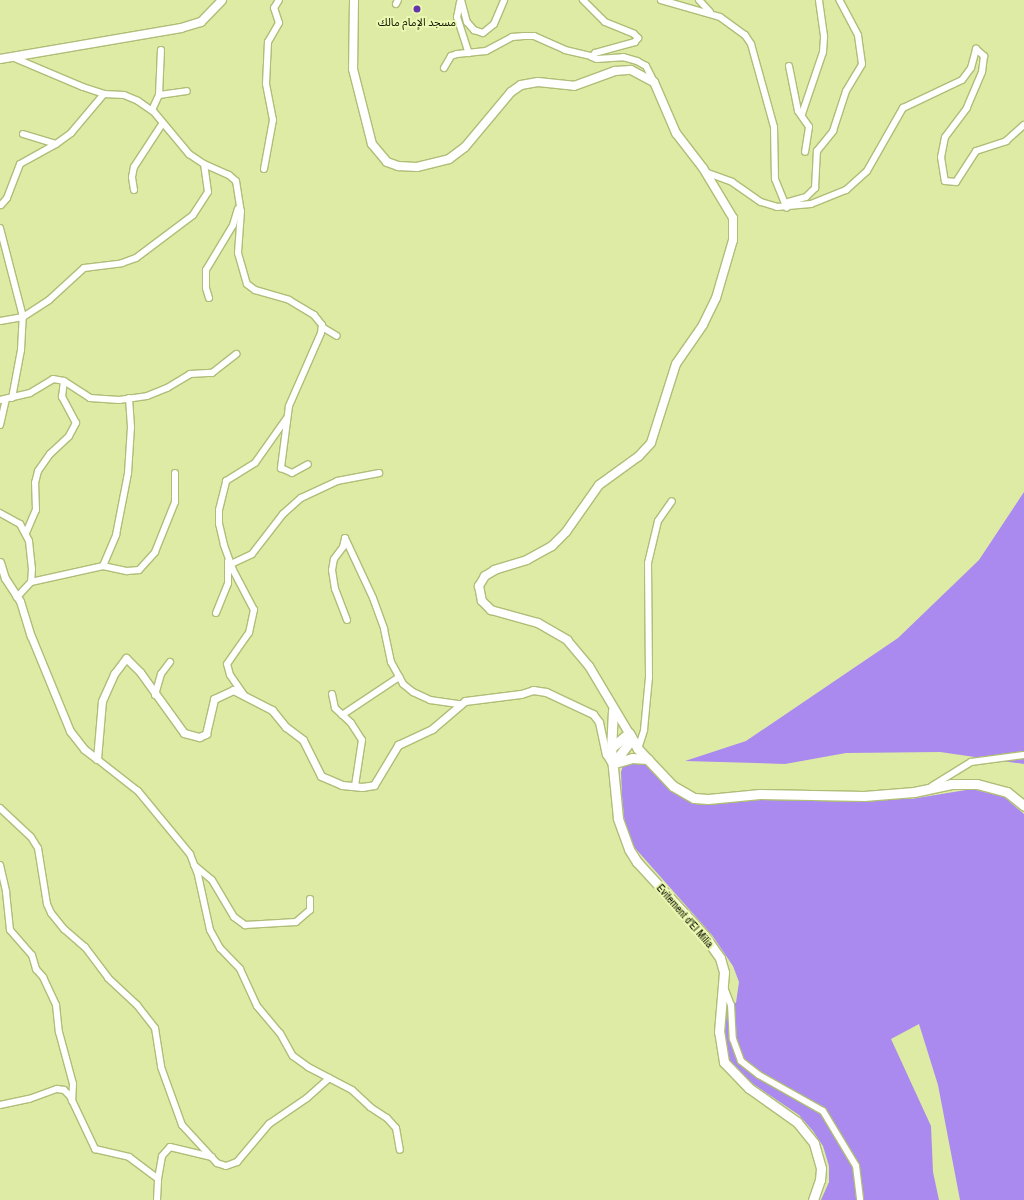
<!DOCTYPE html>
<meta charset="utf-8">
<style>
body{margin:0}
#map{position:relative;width:1024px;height:1200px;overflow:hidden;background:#ddeba4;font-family:"Archivo Narrow","Noto Sans Arabic",sans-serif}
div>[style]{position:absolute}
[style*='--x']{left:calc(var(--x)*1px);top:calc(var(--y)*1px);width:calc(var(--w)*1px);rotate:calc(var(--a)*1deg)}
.forest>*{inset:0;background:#ab8af0}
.roads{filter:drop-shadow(1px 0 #afbd77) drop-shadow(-1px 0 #afbd77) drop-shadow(0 1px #afbd77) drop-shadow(0 -1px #afbd77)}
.minor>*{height:6px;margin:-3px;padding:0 3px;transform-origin:3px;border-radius:3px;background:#fff}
.tertiary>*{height:7px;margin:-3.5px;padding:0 3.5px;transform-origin:3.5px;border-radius:3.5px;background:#fff}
.secondary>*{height:8px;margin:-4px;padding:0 4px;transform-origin:4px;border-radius:4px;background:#fff}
.primary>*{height:9px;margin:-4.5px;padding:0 4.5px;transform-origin:4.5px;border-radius:4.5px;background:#fff}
.dots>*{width:11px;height:11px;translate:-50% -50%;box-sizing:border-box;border:2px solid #eaf8b1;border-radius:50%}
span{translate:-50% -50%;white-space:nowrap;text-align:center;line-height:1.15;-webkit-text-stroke:4px #eaf8b1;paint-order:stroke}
.poi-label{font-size:11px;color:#121500}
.street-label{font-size:11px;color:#121500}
</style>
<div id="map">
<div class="forest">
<div style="clip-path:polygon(1024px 492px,1024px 764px,940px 752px,846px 753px,785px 764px,685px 761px,746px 741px,898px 638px,979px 560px)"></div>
<div style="clip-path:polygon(628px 761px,643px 763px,650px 766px,679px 796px,710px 803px,787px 798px,911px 799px,972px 789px,1004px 797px,1024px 814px,1024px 1200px,960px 1200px,938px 1085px,919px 1024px,891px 1039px,931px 1126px,933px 1172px,939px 1200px,821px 1200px,829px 1182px,829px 1166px,823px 1146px,813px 1131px,799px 1115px,743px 1077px,731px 1063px,726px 1047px,725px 1031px,728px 1001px,736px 1003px,739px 982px,733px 966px,712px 935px,635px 848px,625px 826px,622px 796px,621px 772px,624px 763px)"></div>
</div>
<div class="roads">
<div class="minor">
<div style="--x:461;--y:0;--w:23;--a:75"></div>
<div style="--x:467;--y:22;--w:11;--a:49"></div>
<div style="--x:474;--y:30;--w:9;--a:18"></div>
<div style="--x:483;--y:33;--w:14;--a:-39"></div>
<div style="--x:494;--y:24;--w:26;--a:-67"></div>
<div style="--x:583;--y:0;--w:31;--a:45"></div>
<div style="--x:605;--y:22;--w:31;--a:22"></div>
<div style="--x:634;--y:34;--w:6;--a:45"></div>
<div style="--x:638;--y:38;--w:5;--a:127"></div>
<div style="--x:635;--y:42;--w:41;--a:164.6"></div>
<div style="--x:595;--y:53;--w:5;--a:127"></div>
<div style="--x:592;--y:57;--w:5;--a:22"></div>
<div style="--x:597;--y:59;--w:26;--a:-4"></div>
<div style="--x:623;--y:57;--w:15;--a:16"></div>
<div style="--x:637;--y:61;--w:10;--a:29"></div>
<div style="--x:646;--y:66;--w:18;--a:63"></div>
<div style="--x:661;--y:0;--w:61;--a:16.1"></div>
<div style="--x:720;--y:17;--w:31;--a:36"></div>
<div style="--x:745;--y:35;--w:11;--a:56"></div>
<div style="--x:751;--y:44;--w:86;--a:74.5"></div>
<div style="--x:774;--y:127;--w:52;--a:88.9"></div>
<div style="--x:775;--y:179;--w:31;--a:68"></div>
<div style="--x:699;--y:0;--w:16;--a:47"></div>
<div style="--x:460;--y:2;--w:15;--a:101"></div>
<div style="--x:457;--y:17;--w:38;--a:72"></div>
<div style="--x:396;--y:4;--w:4;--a:-63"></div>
<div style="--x:12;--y:57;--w:77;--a:22.9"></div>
<div style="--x:83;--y:87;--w:22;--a:18"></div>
<div style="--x:104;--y:94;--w:20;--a:3"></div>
<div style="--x:124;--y:95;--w:15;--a:23"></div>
<div style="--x:138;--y:101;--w:19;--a:35"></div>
<div style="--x:154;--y:112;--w:55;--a:50.2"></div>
<div style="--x:189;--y:154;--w:18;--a:34"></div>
<div style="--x:204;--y:164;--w:27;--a:24"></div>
<div style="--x:229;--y:175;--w:9;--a:41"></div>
<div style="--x:236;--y:181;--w:30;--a:81"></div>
<div style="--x:241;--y:211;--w:42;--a:94.1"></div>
<div style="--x:238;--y:253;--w:32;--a:74"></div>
<div style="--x:247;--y:284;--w:10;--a:37"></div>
<div style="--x:255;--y:290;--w:35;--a:16"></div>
<div style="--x:289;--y:300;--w:29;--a:31"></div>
<div style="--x:314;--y:315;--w:13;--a:51"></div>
<div style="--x:322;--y:325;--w:8;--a:97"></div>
<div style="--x:321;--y:333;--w:80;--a:113.7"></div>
<div style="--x:289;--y:406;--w:63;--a:97.4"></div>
<div style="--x:281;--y:468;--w:12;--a:24"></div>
<div style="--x:292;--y:473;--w:18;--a:-29"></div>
<div style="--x:789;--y:66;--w:46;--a:78.7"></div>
<div style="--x:798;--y:111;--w:19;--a:55"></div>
<div style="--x:809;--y:127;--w:25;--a:99"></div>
<div style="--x:444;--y:68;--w:14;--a:-60"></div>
<div style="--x:451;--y:56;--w:6;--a:-18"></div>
<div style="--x:457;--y:54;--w:29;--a:-6"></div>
<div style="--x:486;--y:51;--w:30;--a:-28"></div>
<div style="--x:512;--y:37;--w:12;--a:-5"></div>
<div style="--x:524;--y:36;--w:10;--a:0"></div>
<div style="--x:534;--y:36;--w:34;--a:24"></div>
<div style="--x:565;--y:50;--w:27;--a:13"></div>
<div style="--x:159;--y:95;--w:28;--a:-8"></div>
<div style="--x:152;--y:110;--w:17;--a:-65"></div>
<div style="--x:159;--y:95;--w:45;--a:-87.5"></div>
<div style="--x:802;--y:114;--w:65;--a:-71.3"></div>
<div style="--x:823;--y:52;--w:16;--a:-86"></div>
<div style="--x:824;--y:36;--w:36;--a:-98"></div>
<div style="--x:23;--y:134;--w:34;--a:17"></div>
<div style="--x:56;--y:144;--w:19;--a:-36"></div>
<div style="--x:71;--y:133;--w:51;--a:-49.8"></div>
<div style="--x:264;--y:169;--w:50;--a:-79.6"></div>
<div style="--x:273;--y:120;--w:37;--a:-101"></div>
<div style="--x:266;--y:84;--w:42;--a:-87.3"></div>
<div style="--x:268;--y:42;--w:22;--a:-60"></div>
<div style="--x:279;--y:23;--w:16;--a:-108"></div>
<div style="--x:274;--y:8;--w:9;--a:-58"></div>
<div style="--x:705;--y:172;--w:29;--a:20"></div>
<div style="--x:732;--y:182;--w:35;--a:35"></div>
<div style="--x:761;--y:202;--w:17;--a:17"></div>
<div style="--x:777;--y:207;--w:34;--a:-5"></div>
<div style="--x:811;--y:204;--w:38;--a:-22"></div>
<div style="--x:846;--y:190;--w:28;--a:-42"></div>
<div style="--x:867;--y:171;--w:73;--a:-60.3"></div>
<div style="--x:903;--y:108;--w:65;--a:-25.4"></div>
<div style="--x:962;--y:80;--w:15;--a:-53"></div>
<div style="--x:971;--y:68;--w:20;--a:-75"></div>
<div style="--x:976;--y:49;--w:11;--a:41"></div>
<div style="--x:984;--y:56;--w:16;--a:97"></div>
<div style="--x:982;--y:72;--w:39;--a:113"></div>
<div style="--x:967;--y:108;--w:36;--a:127"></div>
<div style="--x:945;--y:137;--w:20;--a:101"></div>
<div style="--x:941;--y:157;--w:24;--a:81"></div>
<div style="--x:945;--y:181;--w:11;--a:5"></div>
<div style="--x:956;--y:182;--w:37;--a:-57"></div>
<div style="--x:976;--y:151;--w:32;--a:-18"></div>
<div style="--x:1006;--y:141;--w:24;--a:-42"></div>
<div style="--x:134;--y:190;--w:13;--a:-99"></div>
<div style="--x:132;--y:177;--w:10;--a:-79"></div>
<div style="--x:134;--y:167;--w:51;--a:-56.9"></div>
<div style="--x:785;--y:203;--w:22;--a:-16"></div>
<div style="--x:806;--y:197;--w:13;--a:-45"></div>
<div style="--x:815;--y:188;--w:37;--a:-87"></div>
<div style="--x:817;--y:151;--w:26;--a:-51"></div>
<div style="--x:833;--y:131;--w:42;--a:-72"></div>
<div style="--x:846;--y:91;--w:31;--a:-59"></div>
<div style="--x:862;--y:64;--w:29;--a:-98"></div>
<div style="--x:858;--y:35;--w:40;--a:-118"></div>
<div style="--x:1;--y:205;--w:9;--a:-49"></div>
<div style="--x:7;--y:198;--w:36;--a:-69"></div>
<div style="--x:20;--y:164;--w:41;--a:-29.1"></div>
<div style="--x:0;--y:228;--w:92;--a:75.5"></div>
<div style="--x:23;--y:317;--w:23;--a:170"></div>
<div style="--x:209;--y:298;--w:10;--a:-107"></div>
<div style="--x:206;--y:288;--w:18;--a:-90"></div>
<div style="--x:206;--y:270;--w:52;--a:-59"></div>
<div style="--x:233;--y:225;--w:17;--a:-73"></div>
<div style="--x:322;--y:327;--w:17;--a:31"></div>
<div style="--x:12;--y:398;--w:49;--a:-79.4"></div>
<div style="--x:21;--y:350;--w:33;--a:-87"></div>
<div style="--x:23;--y:317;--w:31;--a:-33"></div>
<div style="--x:49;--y:300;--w:47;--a:-42.4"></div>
<div style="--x:84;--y:268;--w:38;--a:-7"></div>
<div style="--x:122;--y:263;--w:15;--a:-20"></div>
<div style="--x:136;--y:258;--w:71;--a:-37"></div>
<div style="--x:193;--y:215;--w:27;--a:-57"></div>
<div style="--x:208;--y:192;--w:28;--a:-98"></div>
<div style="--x:0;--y:400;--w:31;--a:-13"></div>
<div style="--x:30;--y:393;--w:27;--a:-31"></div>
<div style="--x:53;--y:379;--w:11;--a:10"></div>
<div style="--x:64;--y:381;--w:31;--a:33"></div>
<div style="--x:90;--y:398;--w:29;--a:4"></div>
<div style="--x:119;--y:400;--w:28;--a:-8"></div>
<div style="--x:147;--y:396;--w:22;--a:-22"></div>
<div style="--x:167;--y:388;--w:27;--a:-31"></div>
<div style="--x:190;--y:374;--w:22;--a:-3"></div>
<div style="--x:212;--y:373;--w:31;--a:-38"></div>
<div style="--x:0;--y:425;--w:27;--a:-77"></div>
<div style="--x:0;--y:513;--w:23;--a:29"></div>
<div style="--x:20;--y:524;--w:19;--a:62"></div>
<div style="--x:29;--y:541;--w:28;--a:84"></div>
<div style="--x:32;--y:569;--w:13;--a:94"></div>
<div style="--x:31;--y:582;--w:21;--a:133"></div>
<div style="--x:26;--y:533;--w:25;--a:-67"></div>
<div style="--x:36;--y:510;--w:27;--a:-92"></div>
<div style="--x:35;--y:483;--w:12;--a:-76"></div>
<div style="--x:38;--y:471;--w:21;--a:-55"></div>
<div style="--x:50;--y:454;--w:26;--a:-43"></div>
<div style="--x:69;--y:436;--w:15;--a:-62"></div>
<div style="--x:76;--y:423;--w:30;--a:-118"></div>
<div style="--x:62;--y:397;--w:16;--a:-83"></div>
<div style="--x:231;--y:564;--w:23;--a:-25"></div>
<div style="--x:252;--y:554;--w:51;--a:-52.2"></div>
<div style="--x:283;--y:514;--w:24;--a:-42"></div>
<div style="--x:301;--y:498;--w:40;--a:-25"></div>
<div style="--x:337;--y:481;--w:43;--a:-10.8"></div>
<div style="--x:103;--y:566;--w:34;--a:-67"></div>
<div style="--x:116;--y:535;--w:63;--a:-79"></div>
<div style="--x:128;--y:473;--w:46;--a:-86.3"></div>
<div style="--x:131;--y:427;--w:29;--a:-94"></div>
<div style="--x:31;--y:582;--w:74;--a:-12.5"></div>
<div style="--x:103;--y:566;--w:25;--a:12"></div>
<div style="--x:127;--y:571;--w:12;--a:-5"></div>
<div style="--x:139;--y:570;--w:24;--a:-48"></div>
<div style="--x:155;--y:552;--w:54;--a:-68.2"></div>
<div style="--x:175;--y:502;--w:29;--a:-90"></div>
<div style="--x:216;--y:613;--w:32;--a:-68"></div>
<div style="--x:228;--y:583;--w:22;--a:-90"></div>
<div style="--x:347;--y:620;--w:33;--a:-111"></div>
<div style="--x:335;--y:589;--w:19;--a:-99"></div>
<div style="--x:332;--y:570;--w:11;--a:-80"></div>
<div style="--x:334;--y:559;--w:15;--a:-53"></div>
<div style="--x:343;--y:547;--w:9;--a:-77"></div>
<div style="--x:345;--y:538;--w:66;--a:65"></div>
<div style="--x:373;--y:598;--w:33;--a:70"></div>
<div style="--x:384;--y:629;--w:34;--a:78"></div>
<div style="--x:391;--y:662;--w:25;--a:61"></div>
<div style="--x:403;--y:684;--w:13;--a:39"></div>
<div style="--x:413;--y:692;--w:19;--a:25"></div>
<div style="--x:430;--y:700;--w:30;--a:8"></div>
<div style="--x:332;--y:694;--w:14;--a:78"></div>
<div style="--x:335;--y:708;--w:22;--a:43"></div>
<div style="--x:351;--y:723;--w:20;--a:57"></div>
<div style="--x:362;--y:740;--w:47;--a:98.7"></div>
<div style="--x:155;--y:695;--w:22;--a:-74"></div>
<div style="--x:161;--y:674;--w:15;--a:-53"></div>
<div style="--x:244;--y:695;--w:24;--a:-125"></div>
<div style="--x:230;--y:675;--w:11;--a:-105"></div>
<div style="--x:227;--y:664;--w:38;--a:-55"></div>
<div style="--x:249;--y:633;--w:24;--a:-78"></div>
<div style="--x:254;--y:610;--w:45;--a:-117.7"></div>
<div style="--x:233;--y:570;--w:27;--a:-110"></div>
<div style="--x:224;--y:545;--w:22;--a:-103"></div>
<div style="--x:219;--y:524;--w:14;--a:-90"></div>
<div style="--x:219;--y:510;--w:30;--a:-76"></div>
<div style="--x:226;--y:481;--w:34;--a:-32"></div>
<div style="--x:255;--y:463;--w:54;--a:-54.8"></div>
<div style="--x:342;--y:715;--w:69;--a:-33.7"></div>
<div style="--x:638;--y:749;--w:20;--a:-72"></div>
<div style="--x:644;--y:730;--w:53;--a:-84.6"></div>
<div style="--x:649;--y:677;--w:114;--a:-90.5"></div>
<div style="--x:648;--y:563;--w:43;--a:-76.6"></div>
<div style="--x:658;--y:521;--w:24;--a:-55"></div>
<div style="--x:97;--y:759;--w:52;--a:38"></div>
<div style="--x:138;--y:791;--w:82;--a:50.5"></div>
<div style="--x:190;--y:854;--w:22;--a:69"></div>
<div style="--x:198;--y:875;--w:56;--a:77.7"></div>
<div style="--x:210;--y:930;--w:21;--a:61"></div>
<div style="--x:220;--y:948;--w:29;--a:46"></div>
<div style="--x:240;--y:969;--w:41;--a:65.3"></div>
<div style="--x:257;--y:1006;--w:35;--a:50"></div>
<div style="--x:280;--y:1033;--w:26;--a:61"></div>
<div style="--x:293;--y:1056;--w:19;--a:36"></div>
<div style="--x:308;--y:1067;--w:50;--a:27.6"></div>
<div style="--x:352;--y:1090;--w:25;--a:43"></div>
<div style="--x:370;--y:1107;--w:20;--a:33"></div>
<div style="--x:387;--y:1118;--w:13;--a:48"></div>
<div style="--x:396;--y:1128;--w:22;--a:80"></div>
<div style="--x:932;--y:786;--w:46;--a:-31.6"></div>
<div style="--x:971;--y:762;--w:53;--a:-7.5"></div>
<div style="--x:0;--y:808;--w:42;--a:43.1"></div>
<div style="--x:31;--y:837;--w:13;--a:58"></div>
<div style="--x:38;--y:848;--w:57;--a:80.9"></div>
<div style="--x:47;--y:904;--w:10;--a:66"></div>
<div style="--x:51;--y:913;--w:21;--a:51"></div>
<div style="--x:64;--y:929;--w:28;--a:41"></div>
<div style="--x:85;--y:947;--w:39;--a:53"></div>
<div style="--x:108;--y:978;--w:40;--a:43"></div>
<div style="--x:137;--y:1005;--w:29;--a:52"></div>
<div style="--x:155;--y:1028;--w:39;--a:81"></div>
<div style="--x:161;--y:1067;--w:62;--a:70.1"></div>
<div style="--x:182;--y:1125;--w:52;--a:47.4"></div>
<div style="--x:217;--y:1163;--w:9;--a:18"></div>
<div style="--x:226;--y:1166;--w:12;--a:-20"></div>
<div style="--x:237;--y:1162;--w:50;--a:-49.9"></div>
<div style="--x:269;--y:1124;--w:46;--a:-34.4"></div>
<div style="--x:307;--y:1098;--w:30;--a:-42"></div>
<div style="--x:0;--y:865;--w:28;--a:77"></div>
<div style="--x:6;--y:892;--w:38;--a:84"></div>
<div style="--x:10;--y:930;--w:33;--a:49"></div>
<div style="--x:32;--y:955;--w:15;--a:74"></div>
<div style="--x:36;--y:969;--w:11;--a:49"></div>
<div style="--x:43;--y:977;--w:31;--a:65"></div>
<div style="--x:56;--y:1005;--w:27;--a:84"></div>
<div style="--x:59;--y:1032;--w:54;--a:74.9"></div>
<div style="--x:73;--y:1084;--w:17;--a:93"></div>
<div style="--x:194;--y:865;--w:23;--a:40"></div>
<div style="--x:212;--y:880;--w:43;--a:59.3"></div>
<div style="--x:234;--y:917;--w:14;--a:36"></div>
<div style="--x:245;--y:925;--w:51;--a:-3.4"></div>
<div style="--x:296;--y:922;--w:18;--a:-41"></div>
<div style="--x:310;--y:910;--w:11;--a:-90"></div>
<div style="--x:724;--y:987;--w:19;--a:69"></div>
<div style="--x:731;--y:1005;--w:34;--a:87"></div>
<div style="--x:733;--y:1039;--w:23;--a:70"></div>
<div style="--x:741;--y:1061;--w:23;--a:38"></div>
<div style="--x:759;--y:1075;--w:73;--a:29.4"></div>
<div style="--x:823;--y:1111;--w:64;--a:59"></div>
<div style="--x:856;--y:1166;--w:34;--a:83"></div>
<div style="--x:0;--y:1105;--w:30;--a:-12"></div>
<div style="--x:29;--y:1099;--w:30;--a:-20"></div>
<div style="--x:57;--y:1089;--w:7;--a:8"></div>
<div style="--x:64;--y:1090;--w:8;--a:45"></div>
<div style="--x:70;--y:1096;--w:59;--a:64.7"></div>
<div style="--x:95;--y:1149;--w:35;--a:13"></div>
<div style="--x:129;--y:1157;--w:36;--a:37"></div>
<div style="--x:158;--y:1179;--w:23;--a:-80"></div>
<div style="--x:162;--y:1156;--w:12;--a:-48"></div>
<div style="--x:170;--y:1147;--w:43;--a:13.4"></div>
<div style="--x:157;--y:1200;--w:21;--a:-87"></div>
</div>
<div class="tertiary">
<div style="--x:0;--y:562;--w:17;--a:73"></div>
<div style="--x:5;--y:578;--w:27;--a:57"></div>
<div style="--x:20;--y:601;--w:37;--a:73"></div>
<div style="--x:31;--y:636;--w:103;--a:67.7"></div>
<div style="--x:70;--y:731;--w:23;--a:52"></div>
<div style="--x:84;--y:749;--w:16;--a:38"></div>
<div style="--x:97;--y:759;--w:58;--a:-85.1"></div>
<div style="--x:102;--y:701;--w:30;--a:-66"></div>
<div style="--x:114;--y:674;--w:20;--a:-53"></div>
<div style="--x:126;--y:658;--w:20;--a:45"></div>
<div style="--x:140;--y:672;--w:75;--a:54.2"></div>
<div style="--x:184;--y:733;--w:16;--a:15"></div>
<div style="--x:199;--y:737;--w:8;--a:-23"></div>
<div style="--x:206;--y:734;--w:36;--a:-77"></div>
<div style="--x:214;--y:699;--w:21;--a:-25"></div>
<div style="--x:233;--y:690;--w:44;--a:27.1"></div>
<div style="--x:272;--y:710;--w:22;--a:51"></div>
<div style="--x:286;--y:727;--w:21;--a:37"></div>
<div style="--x:303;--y:740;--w:40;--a:63.4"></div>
<div style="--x:321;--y:776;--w:23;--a:23"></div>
<div style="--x:342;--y:785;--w:20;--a:6"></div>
<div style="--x:362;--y:787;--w:12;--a:-9"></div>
<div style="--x:374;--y:785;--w:47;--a:-59"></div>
<div style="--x:398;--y:745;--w:38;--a:-25"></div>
<div style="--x:432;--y:729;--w:43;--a:-40.3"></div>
<div style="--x:465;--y:701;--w:56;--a:-7.1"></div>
<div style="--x:521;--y:694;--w:13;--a:-18"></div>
<div style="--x:533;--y:690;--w:13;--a:9"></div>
<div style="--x:546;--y:692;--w:52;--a:25.1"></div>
<div style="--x:593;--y:714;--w:10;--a:53"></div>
<div style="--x:599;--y:722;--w:33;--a:78"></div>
<div style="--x:606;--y:754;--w:12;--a:59"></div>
</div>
<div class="secondary">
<div style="--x:354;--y:0;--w:69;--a:90.8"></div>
<div style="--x:353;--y:69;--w:77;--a:75.8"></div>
<div style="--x:372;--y:144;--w:23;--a:50"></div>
<div style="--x:387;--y:162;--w:12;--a:20"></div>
<div style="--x:398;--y:166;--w:19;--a:3"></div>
<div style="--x:417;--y:167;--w:33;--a:-14"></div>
<div style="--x:449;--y:159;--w:20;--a:-37"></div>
<div style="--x:465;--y:147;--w:72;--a:-50.1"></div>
<div style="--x:511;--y:92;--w:12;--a:-35"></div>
<div style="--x:521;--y:85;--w:17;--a:-10"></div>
<div style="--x:538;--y:82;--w:36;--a:6"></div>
<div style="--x:574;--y:86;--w:44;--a:-20.1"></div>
<div style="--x:615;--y:71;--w:16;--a:-4"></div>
<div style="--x:631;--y:70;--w:26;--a:28"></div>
<div style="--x:654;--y:82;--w:56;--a:66.7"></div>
<div style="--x:676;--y:133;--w:44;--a:52.4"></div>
<div style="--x:703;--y:168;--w:58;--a:59"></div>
<div style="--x:733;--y:218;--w:22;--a:90"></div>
<div style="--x:733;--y:240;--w:60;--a:106.3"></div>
<div style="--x:716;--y:298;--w:30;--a:116"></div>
<div style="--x:703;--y:325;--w:47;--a:124.7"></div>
<div style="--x:676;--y:364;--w:83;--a:107.6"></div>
<div style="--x:651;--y:443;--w:18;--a:133"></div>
<div style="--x:639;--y:456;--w:49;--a:144.1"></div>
<div style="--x:599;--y:485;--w:57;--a:125.1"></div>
<div style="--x:566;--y:532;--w:20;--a:135"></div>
<div style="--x:552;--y:546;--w:29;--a:151"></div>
<div style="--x:527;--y:560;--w:34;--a:163"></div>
<div style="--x:495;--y:570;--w:12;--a:149"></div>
<div style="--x:485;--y:576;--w:12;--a:121"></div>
<div style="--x:479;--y:586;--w:15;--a:79"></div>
<div style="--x:482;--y:601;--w:13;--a:45"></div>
<div style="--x:491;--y:610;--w:49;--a:15.5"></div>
<div style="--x:538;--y:623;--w:34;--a:30"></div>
<div style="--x:567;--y:640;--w:34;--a:50"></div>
<div style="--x:589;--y:666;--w:78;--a:59.2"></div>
<div style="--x:0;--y:59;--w:184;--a:-9.7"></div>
<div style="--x:181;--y:28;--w:21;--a:-17"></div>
<div style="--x:201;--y:22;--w:30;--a:-46"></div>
</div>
<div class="primary">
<div style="--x:611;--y:750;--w:40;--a:-87.1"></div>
<div style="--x:615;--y:763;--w:18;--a:-16"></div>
<div style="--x:632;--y:758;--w:16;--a:4"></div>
<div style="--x:613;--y:764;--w:31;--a:-53"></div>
<div style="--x:813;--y:1200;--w:21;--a:-71"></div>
<div style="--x:820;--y:1180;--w:12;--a:-85"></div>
<div style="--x:821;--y:1168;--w:26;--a:-106"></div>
<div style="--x:814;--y:1143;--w:27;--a:-129"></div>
<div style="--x:797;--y:1122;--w:59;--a:-144.7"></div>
<div style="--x:749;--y:1088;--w:36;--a:-134"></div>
<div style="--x:724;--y:1062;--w:30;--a:-99"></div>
<div style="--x:719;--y:1032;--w:60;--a:-85.2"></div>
<div style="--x:724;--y:972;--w:15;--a:-106"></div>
<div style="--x:720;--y:958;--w:28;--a:-125"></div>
<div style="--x:704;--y:935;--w:99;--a:-132.5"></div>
<div style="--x:637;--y:862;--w:15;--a:-122"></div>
<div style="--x:629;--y:849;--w:33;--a:-110"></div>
<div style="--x:618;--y:818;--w:70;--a:-95.7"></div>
<div style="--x:611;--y:748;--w:23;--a:-40"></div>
<div style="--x:629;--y:733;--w:18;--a:61"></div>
<div style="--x:638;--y:749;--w:51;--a:46.6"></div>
<div style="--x:673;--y:786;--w:24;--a:30"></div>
<div style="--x:694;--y:798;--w:14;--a:4"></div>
<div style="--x:708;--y:799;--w:52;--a:-5.5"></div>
<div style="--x:760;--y:794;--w:104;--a:1.1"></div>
<div style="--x:864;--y:796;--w:50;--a:-4.6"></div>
<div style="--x:914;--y:792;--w:38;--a:-12"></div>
<div style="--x:951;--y:784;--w:26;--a:0"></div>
<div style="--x:977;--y:784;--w:31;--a:15"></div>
<div style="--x:1007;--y:792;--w:22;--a:39"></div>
</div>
</div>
<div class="dots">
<div style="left:417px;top:9px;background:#6534ac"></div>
</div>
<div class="poi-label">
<span style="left:417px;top:22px">مسجد الإمام مالك</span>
</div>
<div class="street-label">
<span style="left:685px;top:916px;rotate:49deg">Evitement d'El Milia</span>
</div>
</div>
